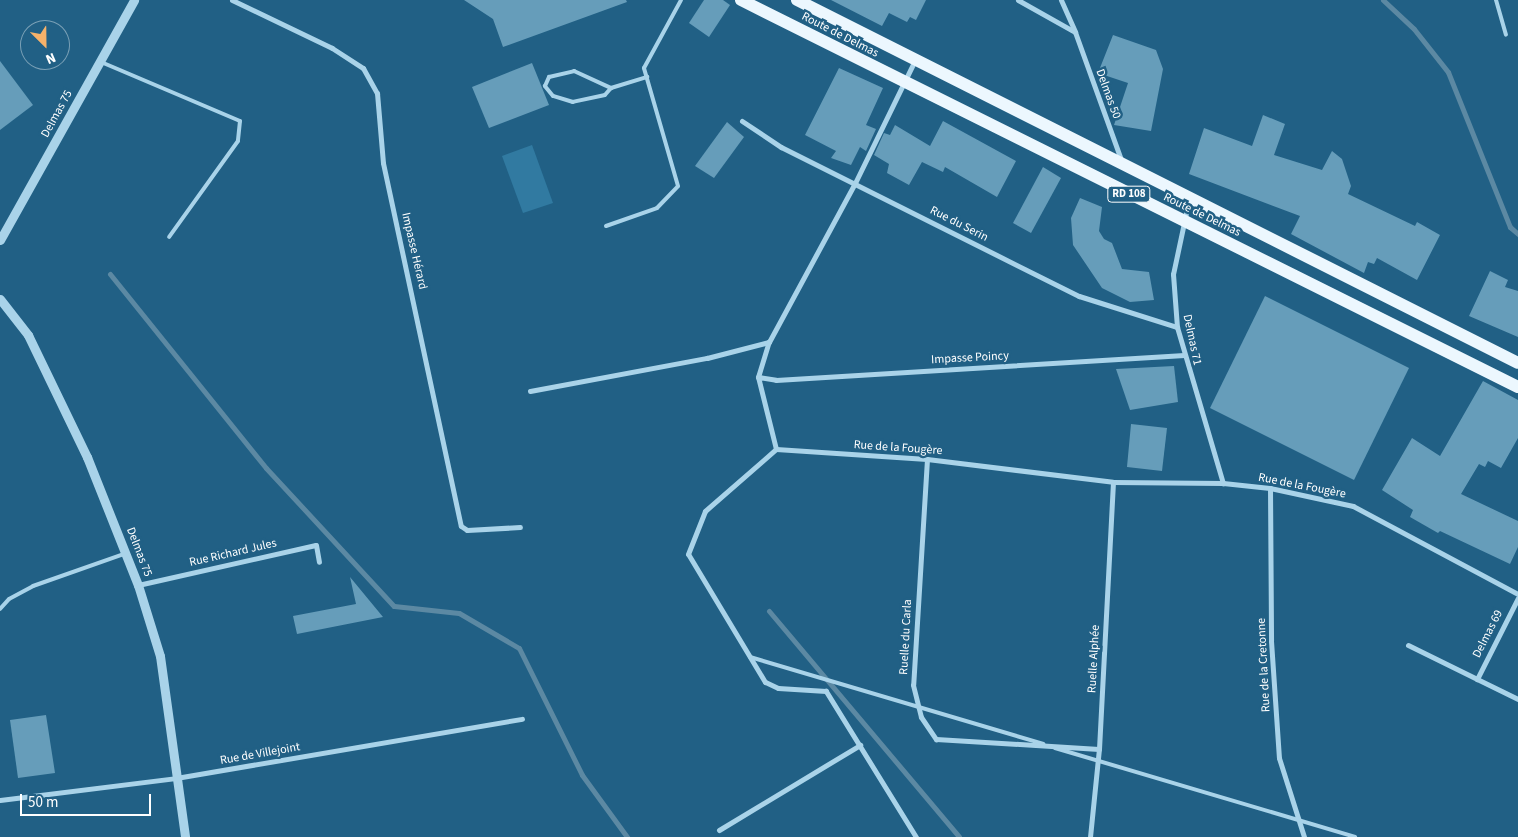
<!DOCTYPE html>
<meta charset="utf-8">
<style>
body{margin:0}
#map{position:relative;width:1518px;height:837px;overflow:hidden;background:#216085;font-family:"Source Sans 3",sans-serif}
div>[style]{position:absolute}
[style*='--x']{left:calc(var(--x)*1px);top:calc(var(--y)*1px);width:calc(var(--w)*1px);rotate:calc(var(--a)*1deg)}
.green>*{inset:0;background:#317aa1}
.stream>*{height:5px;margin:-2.5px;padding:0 2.5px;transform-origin:2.5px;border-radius:2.5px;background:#5c89a3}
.building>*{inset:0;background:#669dba}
.service>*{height:4px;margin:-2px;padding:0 2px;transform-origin:2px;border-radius:2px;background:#a9d3e9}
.minor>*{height:5px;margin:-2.5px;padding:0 2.5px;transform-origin:2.5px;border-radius:2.5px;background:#a9d3e9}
.tertiary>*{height:9px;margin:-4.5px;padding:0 4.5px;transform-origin:4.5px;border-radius:4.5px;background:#a9d3e9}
.primary>*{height:12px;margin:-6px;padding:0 6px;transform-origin:6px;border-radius:6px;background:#ecf7fe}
span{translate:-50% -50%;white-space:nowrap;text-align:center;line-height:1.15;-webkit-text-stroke:5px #216085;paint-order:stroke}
.shield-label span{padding:1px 4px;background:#216085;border:1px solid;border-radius:4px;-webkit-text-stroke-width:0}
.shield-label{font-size:11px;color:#fff;font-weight:700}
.street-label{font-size:12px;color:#fff}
.north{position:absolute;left:20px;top:20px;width:50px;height:50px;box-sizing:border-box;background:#216085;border:1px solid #7aa0b6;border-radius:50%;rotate:157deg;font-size:14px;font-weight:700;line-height:20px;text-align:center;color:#fff}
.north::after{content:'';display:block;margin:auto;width:18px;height:22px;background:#f6b26a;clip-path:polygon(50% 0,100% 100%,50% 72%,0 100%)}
.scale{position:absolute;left:20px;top:794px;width:131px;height:22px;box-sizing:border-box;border:2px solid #fff;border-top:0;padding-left:6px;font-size:15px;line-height:18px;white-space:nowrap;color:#fff;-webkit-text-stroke:4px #216085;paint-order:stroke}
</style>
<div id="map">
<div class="green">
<div style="clip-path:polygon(532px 145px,553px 203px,523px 213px,502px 156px)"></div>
</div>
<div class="stream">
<div style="--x:1383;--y:0;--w:42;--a:43.1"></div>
<div style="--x:1414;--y:29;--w:55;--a:51.7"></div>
<div style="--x:1448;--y:72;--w:167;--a:68.2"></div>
<div style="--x:1510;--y:227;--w:11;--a:41"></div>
<div style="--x:110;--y:274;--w:249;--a:51.2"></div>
<div style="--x:266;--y:468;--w:188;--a:47.2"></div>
<div style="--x:394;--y:606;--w:65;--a:6.1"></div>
<div style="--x:459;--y:613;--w:69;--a:30.3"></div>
<div style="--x:519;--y:648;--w:142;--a:63.6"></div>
<div style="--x:582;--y:775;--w:77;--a:54"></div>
<div style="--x:769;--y:611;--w:295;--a:49.9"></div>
</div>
<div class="building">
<div style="clip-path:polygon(464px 0,626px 0,627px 2px,503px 47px,493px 19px)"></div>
<div style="clip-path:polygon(704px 0,723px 0,730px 5px,709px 37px,689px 23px)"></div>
<div style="clip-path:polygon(831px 0,926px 0,916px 20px,910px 17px,907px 22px,889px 13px,882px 26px)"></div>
<div style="clip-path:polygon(1113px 35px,1156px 50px,1163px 69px,1151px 131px,1114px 125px,1128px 83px,1098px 73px)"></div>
<div style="clip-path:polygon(0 61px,33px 105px,0 130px)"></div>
<div style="clip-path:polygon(532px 63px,549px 105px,489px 128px,472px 87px)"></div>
<div style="clip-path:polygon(839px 68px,883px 88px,866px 125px,876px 129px,866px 151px,860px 147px,851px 165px,831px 158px,836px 151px,805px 135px)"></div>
<div style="clip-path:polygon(1263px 115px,1285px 124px,1274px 155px,1322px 170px,1332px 151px,1342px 159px,1351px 186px,1348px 194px,1415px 226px,1417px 222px,1440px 235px,1417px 280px,1377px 258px,1374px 264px,1368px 262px,1364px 273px,1291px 234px,1300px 216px,1189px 174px,1204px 128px,1252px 146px)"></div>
<div style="clip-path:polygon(943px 121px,1016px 161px,997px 197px,945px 167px,943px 172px,922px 162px,909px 185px,887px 173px,889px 164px,874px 155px,884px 133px,890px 135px,895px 125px,930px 146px)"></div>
<div style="clip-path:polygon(727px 122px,744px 137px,714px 178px,695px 166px)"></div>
<div style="clip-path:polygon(1043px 167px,1061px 178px,1031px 233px,1013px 223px)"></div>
<div style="clip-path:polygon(1080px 198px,1102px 207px,1099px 231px,1104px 239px,1112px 243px,1122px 269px,1149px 272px,1154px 300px,1130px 302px,1102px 288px,1073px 245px,1071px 218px)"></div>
<div style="clip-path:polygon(1490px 271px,1508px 280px,1505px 287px,1518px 291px,1518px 337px,1469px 316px)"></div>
<div style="clip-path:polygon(1265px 296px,1409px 368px,1354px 480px,1210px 408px)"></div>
<div style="clip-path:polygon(1174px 366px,1178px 402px,1130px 410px,1116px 369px)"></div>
<div style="clip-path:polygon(1483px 381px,1518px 400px,1518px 438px,1501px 468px,1488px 461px,1485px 467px,1479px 464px,1461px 494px,1518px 521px,1518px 547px,1510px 564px,1440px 531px,1438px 533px,1410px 517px,1413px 510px,1382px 490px,1412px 438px,1440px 456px)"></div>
<div style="clip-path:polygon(1131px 424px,1167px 428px,1162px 471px,1127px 467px)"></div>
<div style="clip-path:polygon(350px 577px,383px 617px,297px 634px,293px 616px,356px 604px)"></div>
<div style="clip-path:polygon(46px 715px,55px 773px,18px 778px,10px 720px)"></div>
</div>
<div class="service">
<div style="--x:1496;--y:0;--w:36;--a:74"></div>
<div style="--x:101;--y:62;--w:151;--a:23"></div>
<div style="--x:240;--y:121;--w:20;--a:96"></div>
<div style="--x:238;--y:141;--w:118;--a:125.7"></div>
<div style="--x:611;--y:88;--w:9;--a:131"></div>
<div style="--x:605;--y:95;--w:33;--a:168"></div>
<div style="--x:573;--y:102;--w:21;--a:-163"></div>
<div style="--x:553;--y:96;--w:13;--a:-129"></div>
<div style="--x:545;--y:86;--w:10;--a:-66"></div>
<div style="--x:549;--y:77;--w:26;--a:-13"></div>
<div style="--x:574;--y:71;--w:41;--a:24.7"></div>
<div style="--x:611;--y:88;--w:38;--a:-17"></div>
<div style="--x:606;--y:226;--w:54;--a:-19.4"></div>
<div style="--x:657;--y:208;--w:30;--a:-46"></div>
<div style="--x:678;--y:186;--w:123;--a:-106.1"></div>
<div style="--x:644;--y:68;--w:77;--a:-61.4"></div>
<div style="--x:0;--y:609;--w:13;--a:-48"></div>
<div style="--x:9;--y:599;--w:27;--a:-28"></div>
<div style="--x:33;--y:586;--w:96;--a:-19.4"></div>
<div style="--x:750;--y:657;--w:306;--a:16.5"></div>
<div style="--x:1055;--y:748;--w:313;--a:16.5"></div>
</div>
<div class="minor">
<div style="--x:232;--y:0;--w:111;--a:25.6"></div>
<div style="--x:332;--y:48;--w:37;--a:33"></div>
<div style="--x:363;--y:68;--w:29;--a:61"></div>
<div style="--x:377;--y:93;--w:70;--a:85.1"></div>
<div style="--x:383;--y:163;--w:371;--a:77.9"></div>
<div style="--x:461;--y:526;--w:7;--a:34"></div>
<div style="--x:467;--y:530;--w:53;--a:-3.2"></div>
<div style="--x:1018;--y:0;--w:65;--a:29.3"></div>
<div style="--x:1075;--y:32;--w:136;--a:70.2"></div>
<div style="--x:1061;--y:0;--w:35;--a:66"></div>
<div style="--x:742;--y:121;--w:47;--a:33.7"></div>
<div style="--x:781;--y:147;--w:333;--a:26.6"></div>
<div style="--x:1079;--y:296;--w:103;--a:17.6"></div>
<div style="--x:1189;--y:199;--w:77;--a:102"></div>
<div style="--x:1173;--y:274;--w:53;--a:85.7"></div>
<div style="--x:1177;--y:327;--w:163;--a:73.6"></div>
<div style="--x:758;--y:377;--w:18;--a:9"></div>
<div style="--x:776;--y:380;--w:409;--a:-3.5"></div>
<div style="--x:530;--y:391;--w:180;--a:-10.6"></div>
<div style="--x:707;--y:358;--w:64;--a:-14.5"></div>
<div style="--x:776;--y:449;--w:74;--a:-104"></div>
<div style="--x:758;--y:377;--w:37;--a:-73"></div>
<div style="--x:769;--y:342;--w:181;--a:-61.6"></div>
<div style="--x:855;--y:183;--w:137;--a:-64"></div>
<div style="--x:927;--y:459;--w:226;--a:93.5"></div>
<div style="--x:913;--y:685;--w:33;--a:76"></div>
<div style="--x:921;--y:717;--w:27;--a:56"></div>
<div style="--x:936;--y:739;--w:163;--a:3.5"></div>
<div style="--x:1270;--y:488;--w:153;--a:89.6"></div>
<div style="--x:1271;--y:641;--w:117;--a:86.1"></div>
<div style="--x:1279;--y:758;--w:83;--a:72.4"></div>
<div style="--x:138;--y:585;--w:182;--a:-12.7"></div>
<div style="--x:316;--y:545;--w:17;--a:80"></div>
<div style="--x:1518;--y:598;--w:91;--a:116.8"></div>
<div style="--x:1477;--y:679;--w:46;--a:26"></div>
<div style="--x:1408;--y:645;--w:77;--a:26.2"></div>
<div style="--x:0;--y:800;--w:177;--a:-7.1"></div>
<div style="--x:176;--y:778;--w:351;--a:-9.7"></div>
<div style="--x:719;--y:830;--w:165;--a:-31.1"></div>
<div style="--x:916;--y:837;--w:172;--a:-121.7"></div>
<div style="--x:826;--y:691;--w:48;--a:-176.4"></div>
<div style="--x:778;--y:688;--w:14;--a:-155"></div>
<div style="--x:765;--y:682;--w:149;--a:-121"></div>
<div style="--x:688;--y:554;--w:46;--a:-68.4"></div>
<div style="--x:705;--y:511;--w:94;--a:-41.1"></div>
<div style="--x:776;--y:449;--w:151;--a:3.8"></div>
<div style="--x:927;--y:459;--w:187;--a:7"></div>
<div style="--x:1113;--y:482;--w:110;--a:0.5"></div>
<div style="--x:1223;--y:483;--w:47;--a:6.1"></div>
<div style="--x:1270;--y:488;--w:85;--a:12.2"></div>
<div style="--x:1353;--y:506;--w:187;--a:28.1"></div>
<div style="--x:1090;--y:837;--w:88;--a:-84.2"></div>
<div style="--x:1099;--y:749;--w:267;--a:-87"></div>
</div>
<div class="tertiary">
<div style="--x:0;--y:240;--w:275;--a:-60.8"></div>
<div style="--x:0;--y:299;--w:46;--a:52.1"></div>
<div style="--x:28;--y:335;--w:136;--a:64.2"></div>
<div style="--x:87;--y:457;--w:138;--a:68.3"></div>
<div style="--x:138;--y:585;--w:74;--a:72.8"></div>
<div style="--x:160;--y:656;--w:183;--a:82.1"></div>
</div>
<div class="primary">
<div style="--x:741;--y:0;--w:868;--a:26.48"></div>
<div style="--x:797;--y:0;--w:807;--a:26.72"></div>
</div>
<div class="shield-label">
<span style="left:1129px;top:194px">RD 108</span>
</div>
<div class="street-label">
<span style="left:840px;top:35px;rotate:27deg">Route de Delmas</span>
<span style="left:1108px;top:94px;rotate:70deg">Delmas 50</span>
<span style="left:57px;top:114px;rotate:-61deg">Delmas 75</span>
<span style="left:1202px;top:215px;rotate:26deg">Route de Delmas</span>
<span style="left:959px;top:224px;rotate:27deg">Rue du Serin</span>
<span style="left:414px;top:251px;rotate:77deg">Impasse Hérard</span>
<span style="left:1192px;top:340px;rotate:78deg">Delmas 71</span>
<span style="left:970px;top:358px;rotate:-3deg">Impasse Poincy</span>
<span style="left:898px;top:448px;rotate:4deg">Rue de la Fougère</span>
<span style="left:1302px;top:486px;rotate:11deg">Rue de la Fougère</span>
<span style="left:139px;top:552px;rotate:69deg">Delmas 75</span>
<span style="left:233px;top:553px;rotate:-13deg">Rue Richard Jules</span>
<span style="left:1488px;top:634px;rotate:-63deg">Delmas 69</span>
<span style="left:906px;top:637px;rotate:-87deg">Ruelle du Carla</span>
<span style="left:1094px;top:659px;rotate:-87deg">Ruelle Alphée</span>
<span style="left:1264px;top:665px;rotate:-93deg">Rue de la Cretonne</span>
<span style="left:260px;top:754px;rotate:-10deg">Rue de Villejoint</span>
</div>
<div class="north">N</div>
<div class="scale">50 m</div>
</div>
